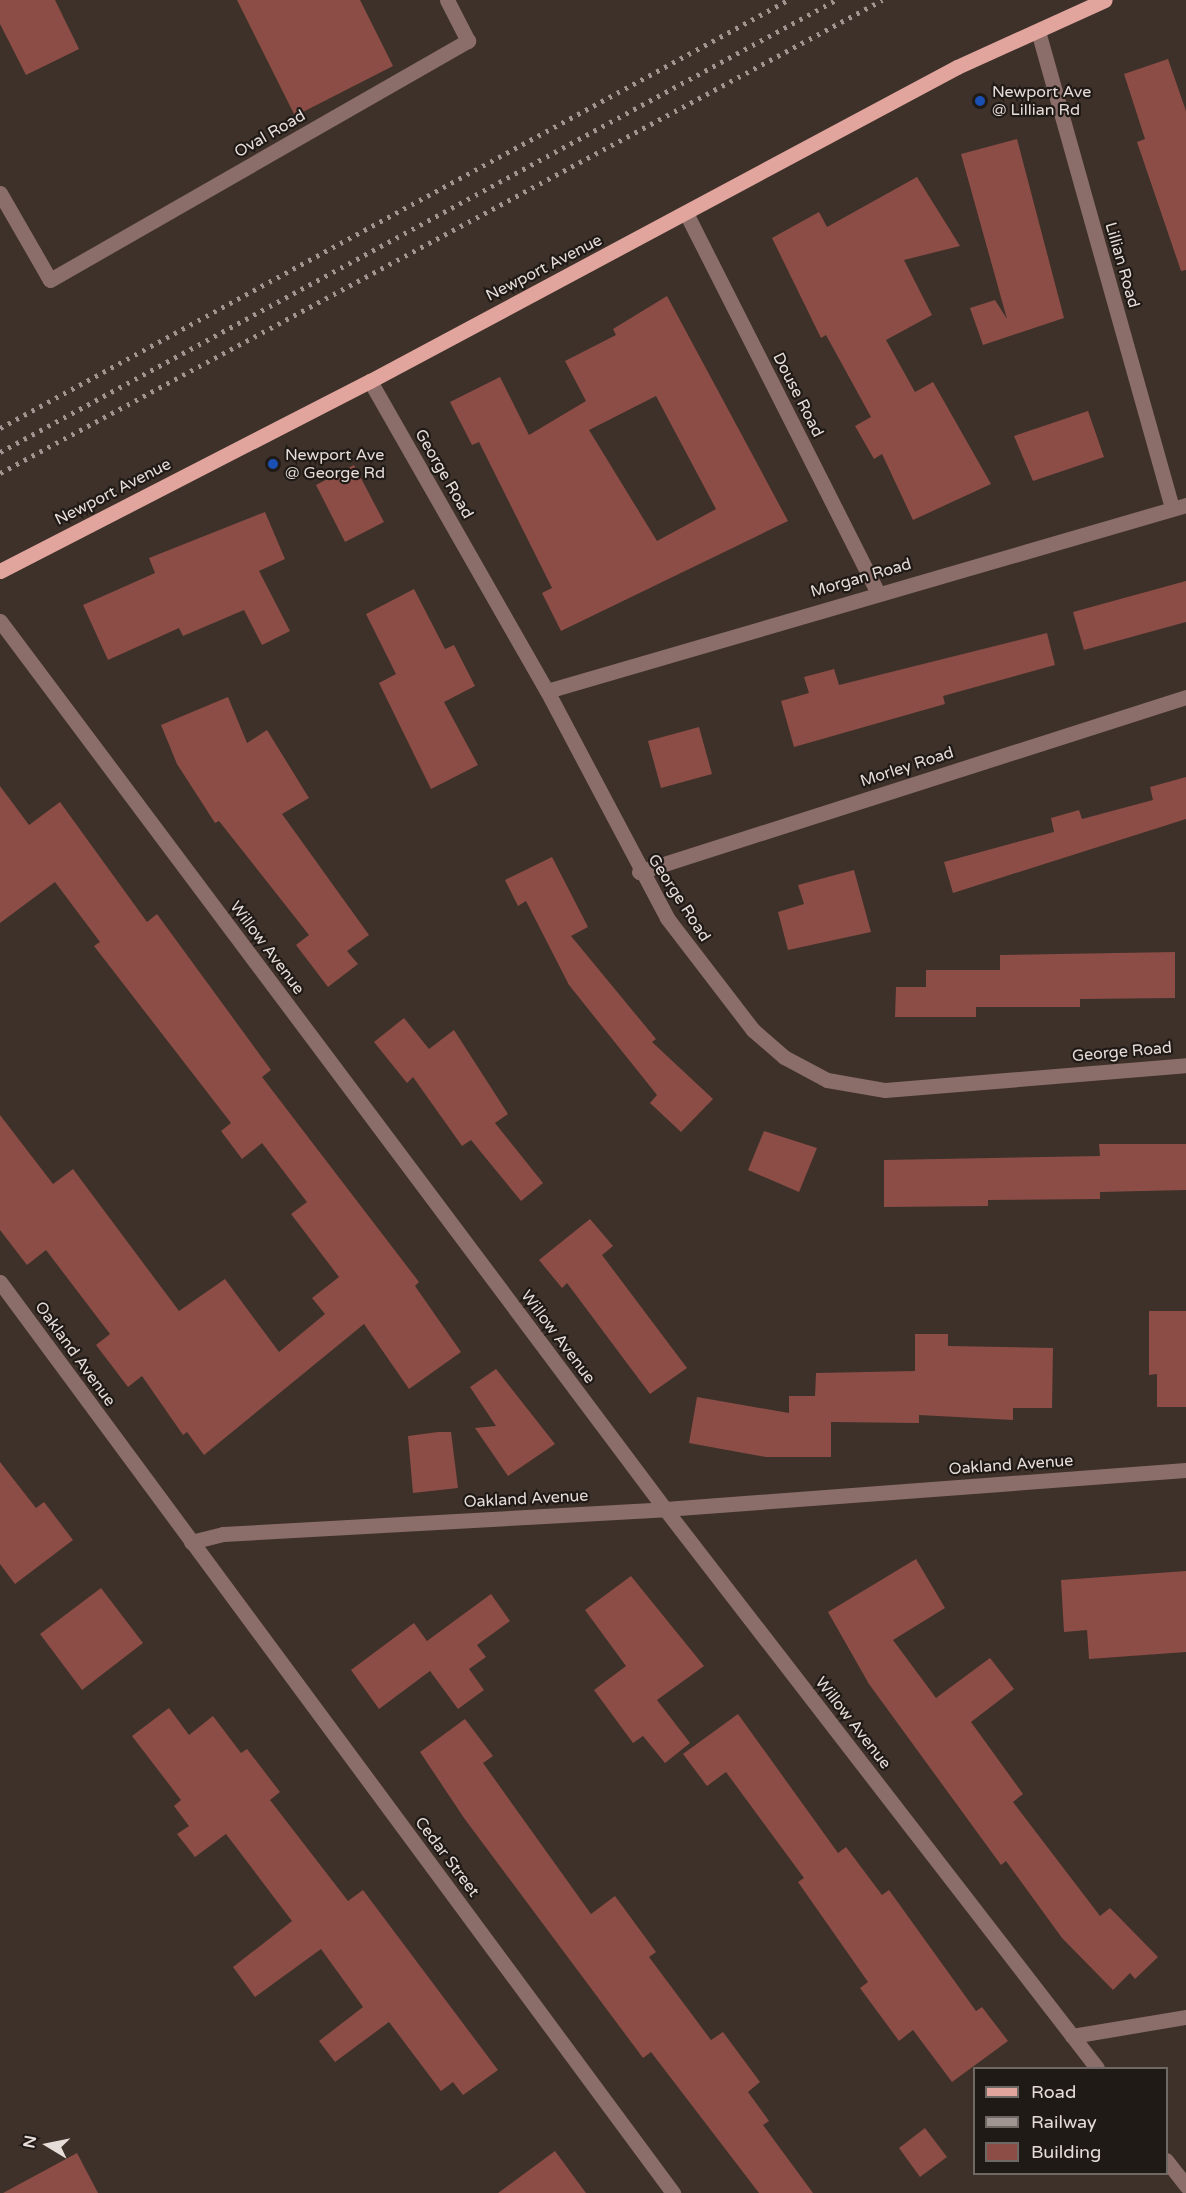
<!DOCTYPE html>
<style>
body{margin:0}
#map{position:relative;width:1186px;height:2193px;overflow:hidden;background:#3e312a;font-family:"Varela Round",sans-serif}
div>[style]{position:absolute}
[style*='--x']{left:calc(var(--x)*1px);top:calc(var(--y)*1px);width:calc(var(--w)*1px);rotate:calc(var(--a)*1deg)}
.building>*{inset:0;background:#8b4d45}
.minor>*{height:15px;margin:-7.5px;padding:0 7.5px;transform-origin:7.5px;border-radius:7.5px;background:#8b6d69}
.major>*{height:15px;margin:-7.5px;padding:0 7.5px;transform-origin:7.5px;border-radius:7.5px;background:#e1a59d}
.rail>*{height:4.5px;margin-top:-2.25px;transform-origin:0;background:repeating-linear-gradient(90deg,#a09590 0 3px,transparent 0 9px)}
.dots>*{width:16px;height:16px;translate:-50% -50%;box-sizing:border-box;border:3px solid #201a17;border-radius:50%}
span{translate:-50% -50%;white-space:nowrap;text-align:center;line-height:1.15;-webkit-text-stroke:4.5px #201a17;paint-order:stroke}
.poi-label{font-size:16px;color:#e6ddd9}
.left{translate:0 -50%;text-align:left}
.street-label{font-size:16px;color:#e6ddd9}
.legend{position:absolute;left:973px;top:2067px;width:195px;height:108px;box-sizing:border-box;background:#201a17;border:2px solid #6f6865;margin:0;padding:8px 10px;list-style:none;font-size:18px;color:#e6ddd9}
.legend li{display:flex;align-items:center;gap:12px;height:30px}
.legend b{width:30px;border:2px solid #6f6865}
.north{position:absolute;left:18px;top:2115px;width:60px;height:60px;-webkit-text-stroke:4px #201a17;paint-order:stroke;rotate:280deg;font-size:16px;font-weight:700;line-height:24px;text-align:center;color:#e6ddd9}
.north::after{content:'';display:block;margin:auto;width:21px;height:27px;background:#e6ddd9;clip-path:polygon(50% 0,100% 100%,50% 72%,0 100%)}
</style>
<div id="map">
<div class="building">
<div style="clip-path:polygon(0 0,55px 0,79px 49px,26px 75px,0 24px)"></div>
<div style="clip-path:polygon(237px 0,360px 0,393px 66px,295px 116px)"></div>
<div style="clip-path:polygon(1168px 59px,1186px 111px,1186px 270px,1181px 271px,1137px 142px,1145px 139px,1124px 74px)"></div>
<div style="clip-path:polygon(1017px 139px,1064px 318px,983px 345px,970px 308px,995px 300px,1007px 319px,961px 154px)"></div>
<div style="clip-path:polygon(917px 177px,960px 246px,904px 260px,932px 315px,886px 340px,915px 392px,933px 382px,991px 484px,913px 520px,882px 454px,874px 459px,855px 426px,871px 417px,826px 335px,821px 338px,772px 238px,819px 212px,827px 227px)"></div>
<div style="clip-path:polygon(evenodd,667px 296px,788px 521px,561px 631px,542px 593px,552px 588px,479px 442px,472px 445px,450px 402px,500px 377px,529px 435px,586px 401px,565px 361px,616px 335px,613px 329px,667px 296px,656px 396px,716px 509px,657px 541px,589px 430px,656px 396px)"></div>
<div style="clip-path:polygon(1088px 411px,1104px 457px,1033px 481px,1014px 436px)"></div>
<div style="clip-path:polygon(354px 465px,384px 522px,345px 542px,316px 485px)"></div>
<div style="clip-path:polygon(265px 512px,285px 559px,259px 571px,290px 631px,262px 645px,244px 610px,183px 636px,179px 628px,108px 660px,83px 605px,155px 573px,149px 558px)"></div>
<div style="clip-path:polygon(1186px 581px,1186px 622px,1084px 650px,1073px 612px)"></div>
<div style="clip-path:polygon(414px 589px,445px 649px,454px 645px,475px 686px,444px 702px,478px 765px,431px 789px,379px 683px,396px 674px,366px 614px)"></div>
<div style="clip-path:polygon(1047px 633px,1055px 665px,943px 696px,945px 704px,794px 747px,781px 701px,809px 693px,804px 677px,834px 669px,839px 685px)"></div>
<div style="clip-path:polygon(228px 697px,247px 743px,267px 730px,309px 798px,282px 814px,369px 935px,347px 951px,358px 964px,328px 987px,296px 945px,309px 935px,219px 821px,215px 823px,177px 764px,161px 725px)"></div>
<div style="clip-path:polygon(699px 727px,712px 774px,661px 788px,648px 741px)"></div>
<div style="clip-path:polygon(1186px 777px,1186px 819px,953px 893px,944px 862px,1054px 832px,1051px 818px,1079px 810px,1082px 819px,1153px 800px,1150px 787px)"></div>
<div style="clip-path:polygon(0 786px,29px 825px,60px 802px,147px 922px,157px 914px,271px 1070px,262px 1077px,419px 1282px,415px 1286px,461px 1352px,409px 1389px,364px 1324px,204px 1455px,187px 1432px,183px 1435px,142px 1376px,128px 1387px,96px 1345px,110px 1334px,46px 1250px,27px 1265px,0 1230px,0 1115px,53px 1184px,73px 1169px,179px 1311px,225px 1279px,279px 1352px,325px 1314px,312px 1298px,339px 1277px,291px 1214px,307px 1202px,262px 1143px,242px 1159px,221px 1131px,231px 1123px,94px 946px,100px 942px,55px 882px,0 923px)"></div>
<div style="clip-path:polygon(552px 857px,588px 927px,571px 936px,656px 1039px,652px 1042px,713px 1099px,681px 1132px,650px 1103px,657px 1095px,569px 985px,526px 901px,518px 906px,505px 880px)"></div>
<div style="clip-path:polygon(854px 870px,871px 932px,788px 950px,778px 912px,804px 904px,798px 885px)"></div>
<div style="clip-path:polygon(1175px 952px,1175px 998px,1080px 999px,1080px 1007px,976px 1007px,976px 1017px,895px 1017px,896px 987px,926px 987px,926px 970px,1000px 970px,1000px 955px)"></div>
<div style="clip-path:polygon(404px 1018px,429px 1049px,454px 1030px,508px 1114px,495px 1123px,543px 1183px,521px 1201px,471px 1140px,462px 1146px,413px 1077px,407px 1083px,374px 1042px)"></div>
<div style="clip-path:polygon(764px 1131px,817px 1148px,799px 1192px,748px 1170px)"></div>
<div style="clip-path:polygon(1099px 1144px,1186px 1144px,1186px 1190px,1100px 1192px,1100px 1199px,988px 1200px,988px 1206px,884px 1207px,884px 1160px,1100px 1156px)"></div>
<div style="clip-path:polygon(590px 1219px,613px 1246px,602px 1255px,687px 1368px,650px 1394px,567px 1283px,562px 1288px,539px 1260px)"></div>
<div style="clip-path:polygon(1149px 1311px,1186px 1311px,1186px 1407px,1157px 1407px,1157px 1374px,1149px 1375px)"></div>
<div style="clip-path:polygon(915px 1334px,948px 1334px,948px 1346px,1053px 1348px,1052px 1408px,1013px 1408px,1013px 1420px,919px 1415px,919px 1423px,831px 1422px,831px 1457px,766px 1457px,689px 1443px,697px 1397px,789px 1413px,789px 1396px,815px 1396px,816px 1373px,915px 1371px)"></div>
<div style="clip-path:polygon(496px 1369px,555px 1444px,508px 1476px,475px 1428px,496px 1426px,470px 1387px)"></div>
<div style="clip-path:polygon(438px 1432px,451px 1432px,458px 1488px,413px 1493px,408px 1436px)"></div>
<div style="clip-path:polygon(0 1462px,36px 1508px,44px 1502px,73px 1540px,15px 1584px,0 1564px)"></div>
<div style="clip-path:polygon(916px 1559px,945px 1608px,893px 1640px,936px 1698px,990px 1658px,1014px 1689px,971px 1722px,1023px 1794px,1013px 1802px,1100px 1916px,1110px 1908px,1158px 1957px,1135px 1979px,1130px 1973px,1113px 1990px,1062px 1938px,1006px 1861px,1001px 1865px,869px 1684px,828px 1612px)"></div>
<div style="clip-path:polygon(1186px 1571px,1186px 1652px,1089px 1659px,1087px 1630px,1064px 1632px,1061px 1580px)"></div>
<div style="clip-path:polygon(631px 1576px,704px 1666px,657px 1700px,690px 1743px,665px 1763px,643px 1736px,633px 1743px,594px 1690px,626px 1666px,585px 1610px)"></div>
<div style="clip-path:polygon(101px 1588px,143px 1643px,82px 1690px,40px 1634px)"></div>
<div style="clip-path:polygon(491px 1594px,510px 1621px,477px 1645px,486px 1657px,469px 1669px,484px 1690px,458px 1709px,430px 1671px,379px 1709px,351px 1670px,414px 1623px,427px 1641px)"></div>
<div style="clip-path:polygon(169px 1708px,189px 1735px,213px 1716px,241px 1753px,247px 1749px,280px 1792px,270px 1800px,348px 1901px,363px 1890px,498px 2070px,463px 2095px,453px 2082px,441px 2091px,389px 2022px,335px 2062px,319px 2041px,363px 2007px,321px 1949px,255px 1997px,233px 1967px,292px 1921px,226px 1834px,195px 1857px,177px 1834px,189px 1826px,174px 1806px,181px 1800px,132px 1736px)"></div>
<div style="clip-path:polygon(738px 1714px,838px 1853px,846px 1847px,882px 1895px,889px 1890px,976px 2011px,982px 2007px,1008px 2041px,952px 2082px,913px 2030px,899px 2041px,860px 1988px,868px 1982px,798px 1882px,804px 1878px,726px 1772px,707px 1786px,683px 1754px)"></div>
<div style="clip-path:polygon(465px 1719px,493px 1756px,483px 1763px,591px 1914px,615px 1896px,656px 1952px,649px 1957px,711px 2040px,723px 2032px,760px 2082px,748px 2092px,769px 2121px,763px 2125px,813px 2193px,759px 2193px,651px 2052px,643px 2058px,464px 1818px,420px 1752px)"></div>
<div style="clip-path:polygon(925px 2128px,947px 2157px,920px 2177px,899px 2148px)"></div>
<div style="clip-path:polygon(555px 2151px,586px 2193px,498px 2193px)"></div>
<div style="clip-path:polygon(77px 2153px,98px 2193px,3px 2193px)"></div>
</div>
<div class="minor">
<div style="--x:1038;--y:31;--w:496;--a:74.3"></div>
<div style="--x:0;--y:193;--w:100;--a:60.1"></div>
<div style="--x:50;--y:280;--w:482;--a:-29.8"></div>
<div style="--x:468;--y:41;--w:46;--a:-117.1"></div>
<div style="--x:687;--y:215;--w:421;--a:63.2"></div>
<div style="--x:370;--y:381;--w:357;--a:60.3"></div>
<div style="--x:547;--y:691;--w:257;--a:62.1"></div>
<div style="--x:667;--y:918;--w:141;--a:52.5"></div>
<div style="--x:753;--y:1030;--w:41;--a:41.1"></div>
<div style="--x:784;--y:1057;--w:49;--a:28.1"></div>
<div style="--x:827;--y:1080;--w:59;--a:9.8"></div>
<div style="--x:885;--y:1090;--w:302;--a:-4.7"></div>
<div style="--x:0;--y:621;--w:1109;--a:53.17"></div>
<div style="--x:665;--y:1509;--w:706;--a:52.3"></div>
<div style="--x:547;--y:691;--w:666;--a:-16.23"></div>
<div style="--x:639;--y:872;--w:574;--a:-17.74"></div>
<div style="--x:0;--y:1282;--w:1133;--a:53.54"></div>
<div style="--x:191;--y:1542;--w:33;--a:-14"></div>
<div style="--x:223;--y:1534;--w:443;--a:-3.2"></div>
<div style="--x:665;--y:1509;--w:522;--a:-4.28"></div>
<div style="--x:1072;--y:2036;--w:116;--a:-9.5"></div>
<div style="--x:1166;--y:2160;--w:33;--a:52"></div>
</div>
<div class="major">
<div style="--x:0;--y:571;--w:416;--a:-27.2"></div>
<div style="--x:370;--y:381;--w:666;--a:-28.14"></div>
<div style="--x:957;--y:67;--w:162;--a:-24.4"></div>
</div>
<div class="rail">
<div style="--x:0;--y:428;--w:897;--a:-28.51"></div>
<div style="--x:0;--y:452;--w:950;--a:-28.4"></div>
<div style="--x:0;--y:473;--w:1001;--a:-28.2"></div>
</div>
<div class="dots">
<div style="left:980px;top:101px;background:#1a4fb4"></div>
<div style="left:273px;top:464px;background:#1a4fb4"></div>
</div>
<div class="poi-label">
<span class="left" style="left:992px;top:101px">Newport Ave<br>@ Lillian Rd</span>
<span class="left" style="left:285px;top:464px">Newport Ave<br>@ George Rd</span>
</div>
<div class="street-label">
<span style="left:270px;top:134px;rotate:-30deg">Oval Road</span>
<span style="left:1122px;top:265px;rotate:74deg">Lillian Road</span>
<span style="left:544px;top:268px;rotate:-27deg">Newport Avenue</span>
<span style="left:798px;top:395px;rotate:63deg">Douse Road</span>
<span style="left:444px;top:474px;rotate:60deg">George Road</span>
<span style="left:113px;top:492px;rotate:-27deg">Newport Avenue</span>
<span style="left:861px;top:578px;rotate:-16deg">Morgan Road</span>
<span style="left:907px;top:767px;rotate:-18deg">Morley Road</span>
<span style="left:679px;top:898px;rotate:57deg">George Road</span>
<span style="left:267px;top:948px;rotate:53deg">Willow Avenue</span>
<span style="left:1122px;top:1052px;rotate:-5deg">George Road</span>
<span style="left:558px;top:1337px;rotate:53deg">Willow Avenue</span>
<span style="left:75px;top:1354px;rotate:54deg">Oakland Avenue</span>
<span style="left:1011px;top:1465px;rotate:-4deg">Oakland Avenue</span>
<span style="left:526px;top:1499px;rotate:-3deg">Oakland Avenue</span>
<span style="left:853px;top:1723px;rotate:52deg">Willow Avenue</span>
<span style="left:447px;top:1857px;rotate:53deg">Cedar Street</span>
</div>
<ul class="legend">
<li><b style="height:8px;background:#e1a59d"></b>Road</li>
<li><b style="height:8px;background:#a09590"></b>Railway</li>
<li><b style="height:16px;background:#8b4d45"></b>Building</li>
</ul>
<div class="north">N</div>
</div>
